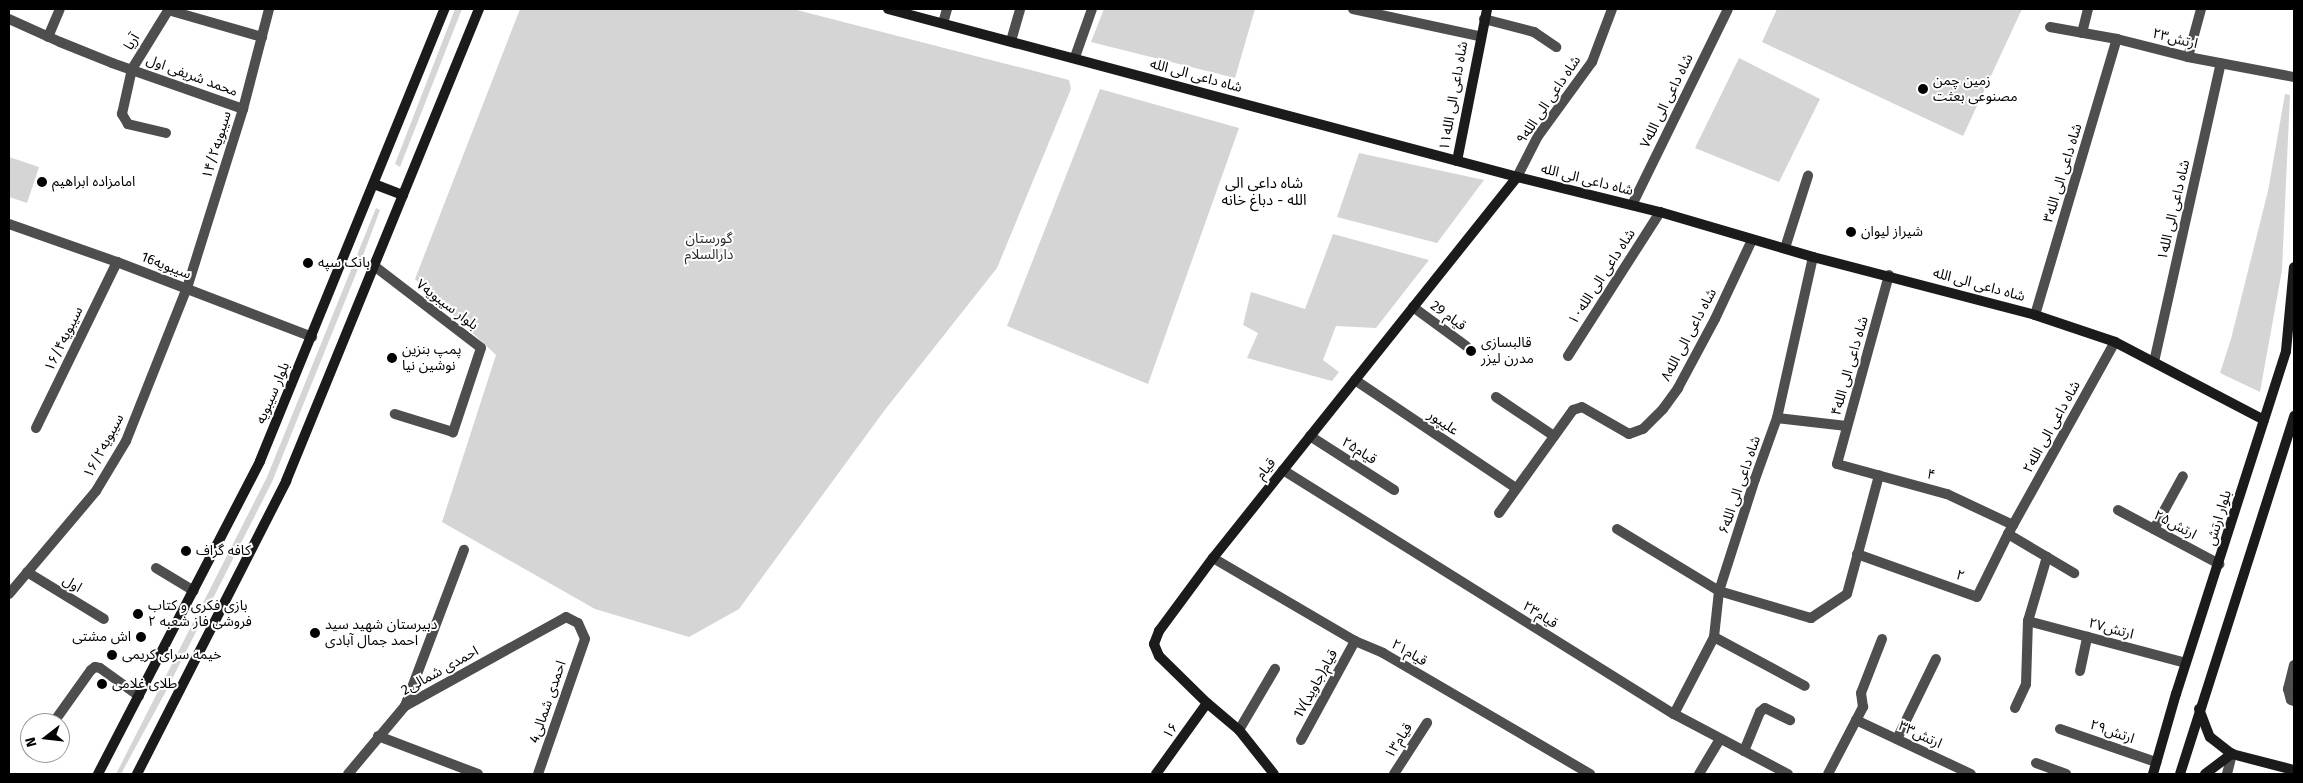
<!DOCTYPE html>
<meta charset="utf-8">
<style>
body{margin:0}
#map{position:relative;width:2303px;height:783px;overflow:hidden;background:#fff;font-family:"Fira Sans","Noto Sans Arabic",sans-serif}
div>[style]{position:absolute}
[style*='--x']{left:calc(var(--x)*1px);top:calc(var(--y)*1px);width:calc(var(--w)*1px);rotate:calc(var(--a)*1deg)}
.green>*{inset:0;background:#d5d5d5}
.street>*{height:10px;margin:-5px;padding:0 5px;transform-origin:5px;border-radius:5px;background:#4e4e4e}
.secondary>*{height:10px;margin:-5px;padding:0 5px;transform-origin:5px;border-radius:5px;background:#1b1b1b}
.dots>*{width:14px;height:14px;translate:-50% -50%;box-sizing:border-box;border:2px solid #fff;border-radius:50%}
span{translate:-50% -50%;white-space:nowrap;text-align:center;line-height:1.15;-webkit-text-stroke:4px #fff;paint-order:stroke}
.street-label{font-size:14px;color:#000}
.poi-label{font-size:14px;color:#000}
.left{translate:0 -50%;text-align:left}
.right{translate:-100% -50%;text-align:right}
.park-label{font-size:14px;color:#2c2c2c}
.neighbourhood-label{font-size:15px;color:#000}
.frame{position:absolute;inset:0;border:10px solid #000;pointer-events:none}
.north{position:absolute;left:20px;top:713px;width:50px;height:50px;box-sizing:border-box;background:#fff;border:1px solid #999;border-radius:50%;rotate:254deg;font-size:14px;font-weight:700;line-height:20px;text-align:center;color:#000}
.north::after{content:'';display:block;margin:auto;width:18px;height:22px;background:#000;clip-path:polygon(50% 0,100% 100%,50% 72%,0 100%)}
</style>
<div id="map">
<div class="green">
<div style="clip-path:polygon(455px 9px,462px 9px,400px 167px,395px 164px)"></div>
<div style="clip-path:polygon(520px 9px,793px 9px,1069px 80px,1071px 89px,997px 268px,884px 411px,739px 609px,689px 637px,595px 609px,442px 522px,496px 355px,415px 279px)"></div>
<div style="clip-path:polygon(1104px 9px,1255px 9px,1235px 78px,1091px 42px)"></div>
<div style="clip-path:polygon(1777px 9px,2022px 9px,1963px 136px,1762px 42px)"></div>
<div style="clip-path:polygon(1739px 58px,1820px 99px,1779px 182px,1695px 148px)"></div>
<div style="clip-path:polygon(1100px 89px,1239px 128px,1148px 384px,1007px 326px)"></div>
<div style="clip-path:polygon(2285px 94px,2290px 95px,2282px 270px,2260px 392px,2220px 373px,2231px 339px,2268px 191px)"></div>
<div style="clip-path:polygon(1359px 153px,1484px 180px,1437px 243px,1337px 217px)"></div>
<div style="clip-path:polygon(9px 157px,39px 167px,27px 203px,9px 197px)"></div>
<div style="clip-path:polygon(376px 208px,380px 210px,358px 269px,272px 482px,165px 693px,121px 774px,116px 774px,267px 477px)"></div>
<div style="clip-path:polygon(1333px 234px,1429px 260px,1376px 328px,1336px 326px,1323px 360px,1339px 372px,1332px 381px,1247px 358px,1258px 333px,1243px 325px,1251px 292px,1305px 309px)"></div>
</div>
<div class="street">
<div style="--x:1353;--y:9;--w:129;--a:12.1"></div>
<div style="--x:168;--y:10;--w:98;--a:16"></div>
<div style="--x:9;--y:19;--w:56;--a:24.3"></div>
<div style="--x:60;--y:42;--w:56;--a:22"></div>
<div style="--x:112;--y:63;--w:139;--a:19.3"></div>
<div style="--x:1484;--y:19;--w:52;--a:14.6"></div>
<div style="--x:1534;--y:32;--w:27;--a:34"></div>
<div style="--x:943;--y:23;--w:15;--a:-74"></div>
<div style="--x:2050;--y:27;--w:68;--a:10.2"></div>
<div style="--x:2117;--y:39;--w:73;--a:14.2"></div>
<div style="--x:2188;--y:57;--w:108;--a:10.7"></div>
<div style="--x:2082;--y:33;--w:25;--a:-76"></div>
<div style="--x:48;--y:37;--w:30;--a:-67"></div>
<div style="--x:1011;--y:41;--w:33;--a:-74"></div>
<div style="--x:1075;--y:57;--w:51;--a:-70.5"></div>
<div style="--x:2188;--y:57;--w:50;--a:-74.8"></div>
<div style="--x:166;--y:133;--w:39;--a:-167"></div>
<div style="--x:128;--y:124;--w:12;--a:-121"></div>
<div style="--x:122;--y:114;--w:46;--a:-77.5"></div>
<div style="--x:132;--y:69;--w:70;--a:-58.3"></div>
<div style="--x:1517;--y:177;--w:46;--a:-62.9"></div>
<div style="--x:1538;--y:136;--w:92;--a:-53.9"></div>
<div style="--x:1592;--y:62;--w:57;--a:-69.3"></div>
<div style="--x:1632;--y:205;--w:218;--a:-63.9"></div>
<div style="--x:9;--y:224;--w:114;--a:19.4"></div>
<div style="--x:117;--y:262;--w:209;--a:21"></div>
<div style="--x:1785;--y:248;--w:76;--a:-72.3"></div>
<div style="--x:373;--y:265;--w:136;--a:37.5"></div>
<div style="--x:481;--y:348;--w:89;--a:108.4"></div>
<div style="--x:453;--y:432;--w:61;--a:-162.8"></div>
<div style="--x:1889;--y:275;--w:196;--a:105.4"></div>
<div style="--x:1837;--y:464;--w:114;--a:15.3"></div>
<div style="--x:1947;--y:494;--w:73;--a:25.2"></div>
<div style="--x:1413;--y:307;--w:66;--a:36.3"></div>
<div style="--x:2035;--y:315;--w:288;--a:-73.5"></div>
<div style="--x:1568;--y:356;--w:171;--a:-57.4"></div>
<div style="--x:2154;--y:362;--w:306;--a:-77.4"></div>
<div style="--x:1355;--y:380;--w:194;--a:33.9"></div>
<div style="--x:1496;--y:397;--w:70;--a:33.9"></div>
<div style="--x:1777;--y:418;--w:70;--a:6.5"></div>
<div style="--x:36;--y:428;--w:185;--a:-64"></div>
<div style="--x:1310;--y:436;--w:100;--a:32.7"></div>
<div style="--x:1283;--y:470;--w:461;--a:32"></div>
<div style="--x:1674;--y:714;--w:129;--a:27.8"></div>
<div style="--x:2118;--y:510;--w:115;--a:28.1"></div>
<div style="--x:1499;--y:513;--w:127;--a:-54.3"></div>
<div style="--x:1573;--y:410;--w:9;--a:-18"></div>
<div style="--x:1582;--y:407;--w:54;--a:29.9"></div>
<div style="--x:1629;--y:434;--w:15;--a:-20"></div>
<div style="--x:1643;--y:429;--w:28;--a:-45"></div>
<div style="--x:1663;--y:409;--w:26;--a:-54"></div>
<div style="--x:1678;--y:388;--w:78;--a:-61.8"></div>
<div style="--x:1715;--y:319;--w:87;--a:-64.9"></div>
<div style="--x:1617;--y:529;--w:119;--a:31.3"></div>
<div style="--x:1719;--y:591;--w:96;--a:16.4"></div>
<div style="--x:1811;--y:618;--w:43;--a:-33.7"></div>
<div style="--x:1847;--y:594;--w:123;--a:-74.9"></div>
<div style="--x:2154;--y:529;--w:60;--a:-61.3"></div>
<div style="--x:2008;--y:534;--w:77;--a:30.6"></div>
<div style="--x:1857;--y:554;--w:127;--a:19.7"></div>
<div style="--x:1977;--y:597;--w:70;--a:-63.8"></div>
<div style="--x:2008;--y:534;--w:220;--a:-60.9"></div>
<div style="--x:1213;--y:558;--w:164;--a:30.3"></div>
<div style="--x:1355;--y:641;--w:30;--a:23"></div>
<div style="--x:1383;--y:653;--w:240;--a:30.3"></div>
<div style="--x:156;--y:568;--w:44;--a:31.2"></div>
<div style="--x:27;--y:572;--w:90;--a:31.4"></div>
<div style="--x:9;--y:594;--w:135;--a:-49.8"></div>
<div style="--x:96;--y:491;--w:58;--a:-59"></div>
<div style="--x:126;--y:441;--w:165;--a:-68.3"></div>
<div style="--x:187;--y:288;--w:188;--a:-72.6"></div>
<div style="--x:243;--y:109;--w:103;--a:-75.4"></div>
<div style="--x:2028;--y:621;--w:163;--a:14.9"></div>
<div style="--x:1714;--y:637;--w:103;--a:28.3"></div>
<div style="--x:2294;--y:665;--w:25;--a:104"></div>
<div style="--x:2288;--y:689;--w:11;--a:75"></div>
<div style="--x:2291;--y:700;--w:3;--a:18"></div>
<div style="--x:2080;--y:671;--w:35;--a:-78"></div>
<div style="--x:405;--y:706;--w:167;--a:-69.3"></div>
<div style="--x:2015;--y:708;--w:26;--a:-65"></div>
<div style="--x:2026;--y:684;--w:63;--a:-88.2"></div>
<div style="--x:2028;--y:621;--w:67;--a:-73.5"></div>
<div style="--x:1674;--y:714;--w:87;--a:-62.5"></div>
<div style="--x:1714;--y:637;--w:46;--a:-83.8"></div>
<div style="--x:1719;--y:591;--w:118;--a:-72.2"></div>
<div style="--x:1755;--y:479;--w:65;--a:-70.2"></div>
<div style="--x:1777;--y:418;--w:165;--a:-77.4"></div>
<div style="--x:56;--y:719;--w:60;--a:-54.5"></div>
<div style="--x:91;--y:670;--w:5;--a:-37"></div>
<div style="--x:95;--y:667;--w:5;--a:11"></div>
<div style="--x:100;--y:668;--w:48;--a:35.7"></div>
<div style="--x:1856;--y:720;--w:127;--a:25.2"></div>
<div style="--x:2060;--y:729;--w:102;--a:19"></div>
<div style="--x:1239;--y:730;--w:71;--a:-59.5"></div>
<div style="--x:378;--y:736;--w:107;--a:20.8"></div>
<div style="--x:1897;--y:739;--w:89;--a:-64"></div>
<div style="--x:1301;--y:740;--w:113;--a:-61.4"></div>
<div style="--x:1744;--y:751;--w:42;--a:-67.7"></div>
<div style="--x:1760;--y:712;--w:6;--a:-39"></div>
<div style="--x:1765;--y:708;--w:28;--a:26"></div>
<div style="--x:2036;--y:763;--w:32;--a:20"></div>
<div style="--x:348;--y:774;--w:89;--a:-50"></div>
<div style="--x:405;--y:706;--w:184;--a:-28.9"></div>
<div style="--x:566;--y:617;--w:13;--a:27"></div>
<div style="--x:578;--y:623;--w:17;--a:66"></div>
<div style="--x:585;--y:639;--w:143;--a:109.2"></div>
<div style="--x:1394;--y:774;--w:61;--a:-57.1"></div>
<div style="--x:1699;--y:774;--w:41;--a:-59"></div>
<div style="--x:1828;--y:774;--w:76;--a:-62.4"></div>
<div style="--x:1863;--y:707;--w:14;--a:-98"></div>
<div style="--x:1861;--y:693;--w:58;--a:-68.7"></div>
<div style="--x:2227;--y:774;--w:21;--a:-76"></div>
</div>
<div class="secondary">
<div style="--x:888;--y:9;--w:651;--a:14.95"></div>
<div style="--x:1517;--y:177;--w:147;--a:13.8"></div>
<div style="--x:1660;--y:212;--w:159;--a:16.4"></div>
<div style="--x:1813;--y:257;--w:229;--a:14.6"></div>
<div style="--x:2035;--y:315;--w:84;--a:18.6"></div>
<div style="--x:2115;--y:342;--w:168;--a:27.6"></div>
<div style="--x:1457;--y:161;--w:155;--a:-78.8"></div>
<div style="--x:374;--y:184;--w:31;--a:21"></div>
<div style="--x:2199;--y:709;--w:30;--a:69"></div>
<div style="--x:2210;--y:737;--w:28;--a:38"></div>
<div style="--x:2232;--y:754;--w:64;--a:14.5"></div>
<div style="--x:98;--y:774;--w:352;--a:-62.6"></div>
<div style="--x:260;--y:461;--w:488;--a:-67.8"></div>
<div style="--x:137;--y:774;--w:329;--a:-63"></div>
<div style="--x:286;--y:481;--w:510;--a:-67.76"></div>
<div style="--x:1156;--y:774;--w:87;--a:-54.3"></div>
<div style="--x:1274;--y:774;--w:56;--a:-128.5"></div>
<div style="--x:1239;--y:730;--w:42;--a:-139.8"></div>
<div style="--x:1207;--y:703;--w:67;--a:-135.6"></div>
<div style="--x:1159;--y:656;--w:13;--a:-113"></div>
<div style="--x:1154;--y:644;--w:14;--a:-69"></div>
<div style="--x:1159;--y:631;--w:91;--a:-53.5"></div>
<div style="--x:1213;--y:558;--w:487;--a:-51.4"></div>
<div style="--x:2153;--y:774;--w:83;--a:-74"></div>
<div style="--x:2176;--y:694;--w:360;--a:-72.2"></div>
<div style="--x:2286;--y:351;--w:84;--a:-84.6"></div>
<div style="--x:2180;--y:774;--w:376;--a:-72.3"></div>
<div style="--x:2205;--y:774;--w:34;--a:-37"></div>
</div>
<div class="dots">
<div style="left:1923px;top:89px;background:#000"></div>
<div style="left:42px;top:182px;background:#000"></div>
<div style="left:1851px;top:232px;background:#000"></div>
<div style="left:308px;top:263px;background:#000"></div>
<div style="left:1471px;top:351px;background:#000"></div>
<div style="left:392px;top:358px;background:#000"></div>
<div style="left:186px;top:551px;background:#000"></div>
<div style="left:138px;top:614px;background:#000"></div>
<div style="left:315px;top:633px;background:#000"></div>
<div style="left:141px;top:637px;background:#000"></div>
<div style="left:112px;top:655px;background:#000"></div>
<div style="left:102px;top:684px;background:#000"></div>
</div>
<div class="street-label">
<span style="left:2175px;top:39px;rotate:14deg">ارتش۲۳</span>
<span style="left:132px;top:42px;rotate:-58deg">آریا</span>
<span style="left:192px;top:76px;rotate:20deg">محمد شریفی اول</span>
<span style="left:1196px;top:76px;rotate:15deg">شاه داعی الی الله</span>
<span style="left:1454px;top:96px;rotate:-80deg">شاه داعی الی الله۱۱</span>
<span style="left:1549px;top:100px;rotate:-56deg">شاه داعی الی الله۹</span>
<span style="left:1667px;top:101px;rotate:-64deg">شاه داعی الی الله۷</span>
<span style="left:217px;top:145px;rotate:-73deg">سیبویه۱۴/۲</span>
<span style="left:2063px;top:173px;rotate:-73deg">شاه داعی الی الله۳</span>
<span style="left:1587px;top:180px;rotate:14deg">شاه داعی الی الله</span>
<span style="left:2174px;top:210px;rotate:-77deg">شاه داعی الی الله۱</span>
<span style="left:166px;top:266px;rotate:21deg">سیبویه16</span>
<span style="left:1602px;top:277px;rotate:-57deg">شاه داعی الی الله۱۰</span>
<span style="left:1979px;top:285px;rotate:15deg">شاه داعی الی الله</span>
<span style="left:447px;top:305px;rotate:37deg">بلوار سیبویه۷</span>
<span style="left:1448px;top:316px;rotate:36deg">قیام 29</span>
<span style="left:1689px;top:335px;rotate:-62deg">شاه داعی الی الله۸</span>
<span style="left:64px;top:339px;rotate:-64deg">سیبویه۱۶/۴</span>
<span style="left:1850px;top:366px;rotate:-74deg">شاه داعی الی الله۴</span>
<span style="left:273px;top:393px;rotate:-67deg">بلوار سیبویه</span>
<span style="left:1443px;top:423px;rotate:34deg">علیپور</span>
<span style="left:2052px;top:427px;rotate:-61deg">شاه داعی الی الله۲</span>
<span style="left:104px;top:446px;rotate:-62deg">سیبویه۱۶/۲</span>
<span style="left:1359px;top:451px;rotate:32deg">قیام۲۵</span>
<span style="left:1266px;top:469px;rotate:-51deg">قیام</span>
<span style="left:1931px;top:475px;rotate:16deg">۴</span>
<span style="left:1740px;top:485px;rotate:-71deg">شاه داعی الی الله۶</span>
<span style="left:2219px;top:518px;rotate:-73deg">بلوار ارتش</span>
<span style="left:2175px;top:525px;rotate:28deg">ارتش۲۵</span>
<span style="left:1960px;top:576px;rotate:20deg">۲</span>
<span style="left:72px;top:584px;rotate:31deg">اول</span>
<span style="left:1540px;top:615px;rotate:32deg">قیام۲۳</span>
<span style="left:2111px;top:629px;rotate:15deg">ارتش۲۷</span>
<span style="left:1409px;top:653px;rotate:30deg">قیام۲۱</span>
<span style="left:440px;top:671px;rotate:-29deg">2احمدی شمالی</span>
<span style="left:1316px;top:684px;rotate:-61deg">قیام(جاوید)1۷</span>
<span style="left:548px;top:702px;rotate:-71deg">4احمدی شمالی</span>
<span style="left:1171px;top:731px;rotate:-56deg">۱۶</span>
<span style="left:2112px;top:732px;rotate:19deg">ارتش۲۹</span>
<span style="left:1920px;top:735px;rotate:25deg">ارتش۳۳</span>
<span style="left:1399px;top:741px;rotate:-57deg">قیام۱۳</span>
</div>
<div class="poi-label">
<span class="left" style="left:1933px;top:89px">زمین چمن<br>مصنوعی بعثت</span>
<span class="left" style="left:52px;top:182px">امامزاده ابراهیم</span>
<span class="left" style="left:1861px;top:232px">شیراز لیوان</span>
<span class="left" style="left:318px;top:263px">بانک سپه</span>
<span class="left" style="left:1481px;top:351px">قالبسازی<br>مدرن لیزر</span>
<span class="left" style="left:402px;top:358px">پمپ بنزین<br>نوشین نیا</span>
<span class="left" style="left:196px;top:551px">کافه گراف</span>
<span class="left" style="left:148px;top:614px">بازی فکری و کتاب<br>فروشی فاز شعبه ۲</span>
<span class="left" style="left:325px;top:633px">دبیرستان شهید سید<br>احمد جمال آبادی</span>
<span class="right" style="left:131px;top:637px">اش مشتی</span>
<span class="left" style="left:122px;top:655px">خیمه سرای کریمی</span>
<span class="left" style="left:112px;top:684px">طلای غلامی</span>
</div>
<div class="park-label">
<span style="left:709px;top:247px">گورستان<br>دارالسلام</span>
</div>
<div class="neighbourhood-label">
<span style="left:1264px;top:192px">شاه داعی الی<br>الله - دباغ خانه</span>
</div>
<div class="frame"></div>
<div class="north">N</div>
</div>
